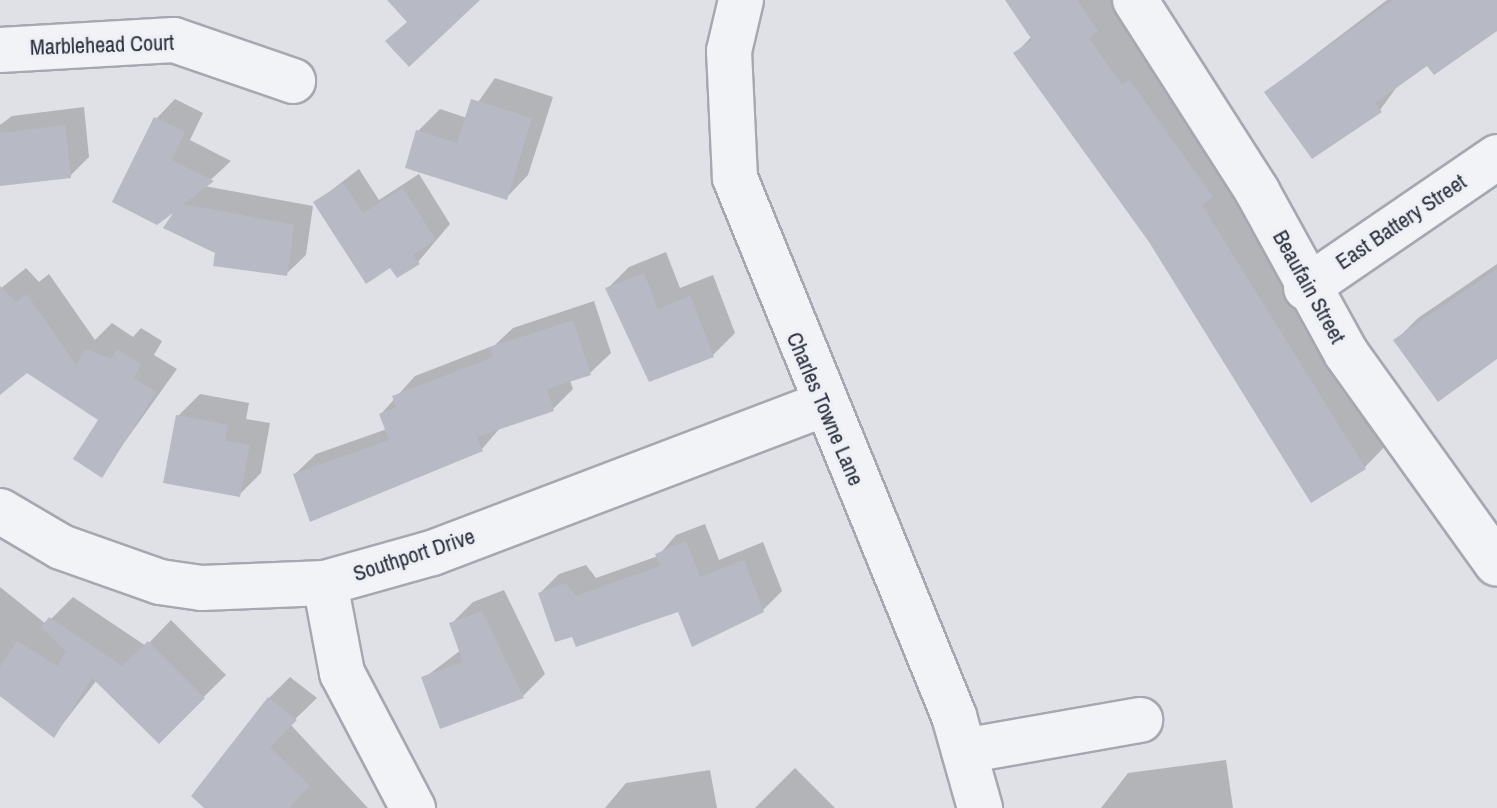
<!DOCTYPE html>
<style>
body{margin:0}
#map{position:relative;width:1497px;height:808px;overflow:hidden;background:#dfe1e7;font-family:"Archivo Narrow",sans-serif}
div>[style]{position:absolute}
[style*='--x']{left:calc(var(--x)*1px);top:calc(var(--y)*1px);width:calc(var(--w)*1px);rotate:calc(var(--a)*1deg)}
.shadow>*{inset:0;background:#0003}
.building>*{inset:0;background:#b7bac4}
.roads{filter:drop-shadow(2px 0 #a5a8b1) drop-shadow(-2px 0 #a5a8b1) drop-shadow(0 2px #a5a8b1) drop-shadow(0 -2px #a5a8b1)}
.minor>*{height:44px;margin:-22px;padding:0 22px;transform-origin:22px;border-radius:22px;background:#f1f3f6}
span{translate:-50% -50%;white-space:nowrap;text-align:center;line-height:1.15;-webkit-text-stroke:6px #eef0f5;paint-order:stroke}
.street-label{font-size:22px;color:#292e3d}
</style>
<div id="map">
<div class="shadow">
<div style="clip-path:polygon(1008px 0,1121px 0,1115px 11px,1391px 440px,1365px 467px,1311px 500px,1150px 241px,1016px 53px,1032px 36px)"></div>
<div style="clip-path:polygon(1387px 0,1497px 0,1497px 31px,1428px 63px,1399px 84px,1380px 110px,1266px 92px)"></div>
<div style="clip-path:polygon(495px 78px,553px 97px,528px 175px,506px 198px,418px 131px,440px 109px,467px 118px)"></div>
<div style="clip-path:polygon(175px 99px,203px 113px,190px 140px,231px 161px,204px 186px,313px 206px,306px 255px,286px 274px,217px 252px,180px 206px,156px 119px)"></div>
<div style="clip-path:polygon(84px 107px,89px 157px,70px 176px,0 184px,0 125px,12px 116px)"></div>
<div style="clip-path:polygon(359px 169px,379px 200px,419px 174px,450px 224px,418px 262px,391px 265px,316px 202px)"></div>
<div style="clip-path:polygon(666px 252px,680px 288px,713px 275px,735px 333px,713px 355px,607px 289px,629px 267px)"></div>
<div style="clip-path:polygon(1497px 264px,1497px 359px,1396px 340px,1418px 318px)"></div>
<div style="clip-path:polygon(26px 268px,39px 282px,49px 274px,95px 340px,112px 323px,133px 337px,141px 328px,162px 341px,154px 355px,177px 369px,101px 475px,101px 419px,27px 371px,0 392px,0 289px)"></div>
<div style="clip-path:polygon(594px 301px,611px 353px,590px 373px,570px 380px,573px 389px,553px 409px,501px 427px,481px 450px,295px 474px,316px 454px,387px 429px,381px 414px,415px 376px,495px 345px,513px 328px)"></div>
<div style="clip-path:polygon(200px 394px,249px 403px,246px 419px,270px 423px,261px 473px,239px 495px,178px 416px)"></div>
<div style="clip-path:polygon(705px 524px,719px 560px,763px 542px,782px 591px,763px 610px,693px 644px,679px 610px,573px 634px,540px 593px,559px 574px,586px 565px,596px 578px,658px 556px,676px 535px)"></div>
<div style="clip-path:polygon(0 587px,46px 624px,73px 597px,146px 646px,171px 620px,226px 675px,159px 741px,97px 680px,54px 735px,0 696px)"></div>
<div style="clip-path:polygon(504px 590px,545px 674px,523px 696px,424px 678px,461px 650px,451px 624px,473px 602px)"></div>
<div style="clip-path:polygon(290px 677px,317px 698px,290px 724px,368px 808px,207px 808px,269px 698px)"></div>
<div style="clip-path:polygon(1226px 760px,1233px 808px,1101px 808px,1128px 773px)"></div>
<div style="clip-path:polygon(795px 768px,835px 808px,755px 808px)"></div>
<div style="clip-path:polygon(710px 770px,717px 808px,605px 808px,626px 783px)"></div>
</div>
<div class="building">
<div style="clip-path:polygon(387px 0,480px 0,409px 67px,385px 41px,407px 22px)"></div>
<div style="clip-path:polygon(1005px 0,1077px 0,1098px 31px,1089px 38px,1122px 85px,1129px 79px,1213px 197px,1202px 205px,1366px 469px,1311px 503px,1149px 242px,1013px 53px,1032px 40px)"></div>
<div style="clip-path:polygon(1393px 0,1497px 0,1497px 31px,1434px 75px,1427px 66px,1375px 103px,1382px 112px,1312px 159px,1264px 92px)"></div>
<div style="clip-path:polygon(471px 99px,532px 118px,507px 200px,405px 168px,416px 130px,457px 143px)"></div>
<div style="clip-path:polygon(154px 117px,185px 132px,172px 160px,214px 181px,184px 204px,294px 225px,287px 276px,213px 266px,215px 253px,163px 228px,173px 213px,157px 225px,112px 202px)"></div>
<div style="clip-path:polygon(65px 125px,71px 178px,0 186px,0 133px)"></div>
<div style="clip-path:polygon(343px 183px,363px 213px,403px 188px,436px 240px,413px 255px,420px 264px,397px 278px,390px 268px,366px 284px,313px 202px)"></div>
<div style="clip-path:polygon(1497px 269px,1497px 359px,1438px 402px,1393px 340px)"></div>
<div style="clip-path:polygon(644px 273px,658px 309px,690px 296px,714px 357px,649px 382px,605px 288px)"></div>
<div style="clip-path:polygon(0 286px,16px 302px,27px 294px,76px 365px,86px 349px,111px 359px,117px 349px,141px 364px,134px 378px,156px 392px,102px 478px,73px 459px,98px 420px,27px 373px,0 395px)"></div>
<div style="clip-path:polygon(573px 320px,591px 375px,547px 389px,554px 411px,477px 437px,483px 451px,310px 522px,293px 474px,389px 440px,379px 414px,396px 407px,392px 396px,493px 357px,490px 347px)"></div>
<div style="clip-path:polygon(176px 415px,228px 425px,225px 441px,250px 445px,240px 497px,163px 483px)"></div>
<div style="clip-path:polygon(686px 541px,700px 577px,744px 560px,764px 612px,692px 647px,678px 612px,576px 647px,572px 637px,555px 642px,538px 593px,566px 583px,576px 596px,660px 566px,655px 554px)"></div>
<div style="clip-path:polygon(482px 611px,524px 698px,440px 729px,421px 677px,463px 662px,449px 623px)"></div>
<div style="clip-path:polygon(49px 617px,122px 666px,148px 641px,205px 698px,159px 744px,92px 678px,54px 738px,0 696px,0 667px,17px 641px,57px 666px,66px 652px,41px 627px)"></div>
<div style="clip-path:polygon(268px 697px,297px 720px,270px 747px,310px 786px,289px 808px,204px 808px,191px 796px)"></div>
</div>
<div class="roads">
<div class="minor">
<div style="--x:741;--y:0;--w:52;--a:103.2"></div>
<div style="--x:729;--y:51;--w:127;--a:87.3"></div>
<div style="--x:735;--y:178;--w:581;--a:67.85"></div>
<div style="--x:954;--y:716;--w:96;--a:74.2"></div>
<div style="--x:1135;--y:0;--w:227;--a:57.4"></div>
<div style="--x:1257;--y:191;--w:185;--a:61.2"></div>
<div style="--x:1346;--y:353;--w:259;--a:54.4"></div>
<div style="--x:0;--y:50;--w:174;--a:-3.3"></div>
<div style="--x:174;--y:40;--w:126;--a:19"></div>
<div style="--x:1306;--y:288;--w:232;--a:-34.4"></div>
<div style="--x:0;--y:511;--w:71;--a:30.5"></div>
<div style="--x:61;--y:547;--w:105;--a:19.5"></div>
<div style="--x:160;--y:582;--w:42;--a:8.1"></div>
<div style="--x:202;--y:588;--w:123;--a:-2.3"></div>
<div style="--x:325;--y:583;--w:111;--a:-15.7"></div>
<div style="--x:432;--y:553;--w:417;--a:-20.8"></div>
<div style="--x:325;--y:583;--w:92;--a:79.3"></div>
<div style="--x:342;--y:673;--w:153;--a:62.3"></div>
<div style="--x:964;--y:751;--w:179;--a:-10"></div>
</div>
</div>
<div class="street-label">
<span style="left:102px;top:45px;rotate:-2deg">Marblehead Court</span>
<span style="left:1401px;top:222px;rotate:-34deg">East Battery Street</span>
<span style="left:1309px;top:287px;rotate:61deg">Beaufain Street</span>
<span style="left:825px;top:409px;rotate:67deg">Charles Towne Lane</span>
<span style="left:414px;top:555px;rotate:-18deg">Southport Drive</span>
</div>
</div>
